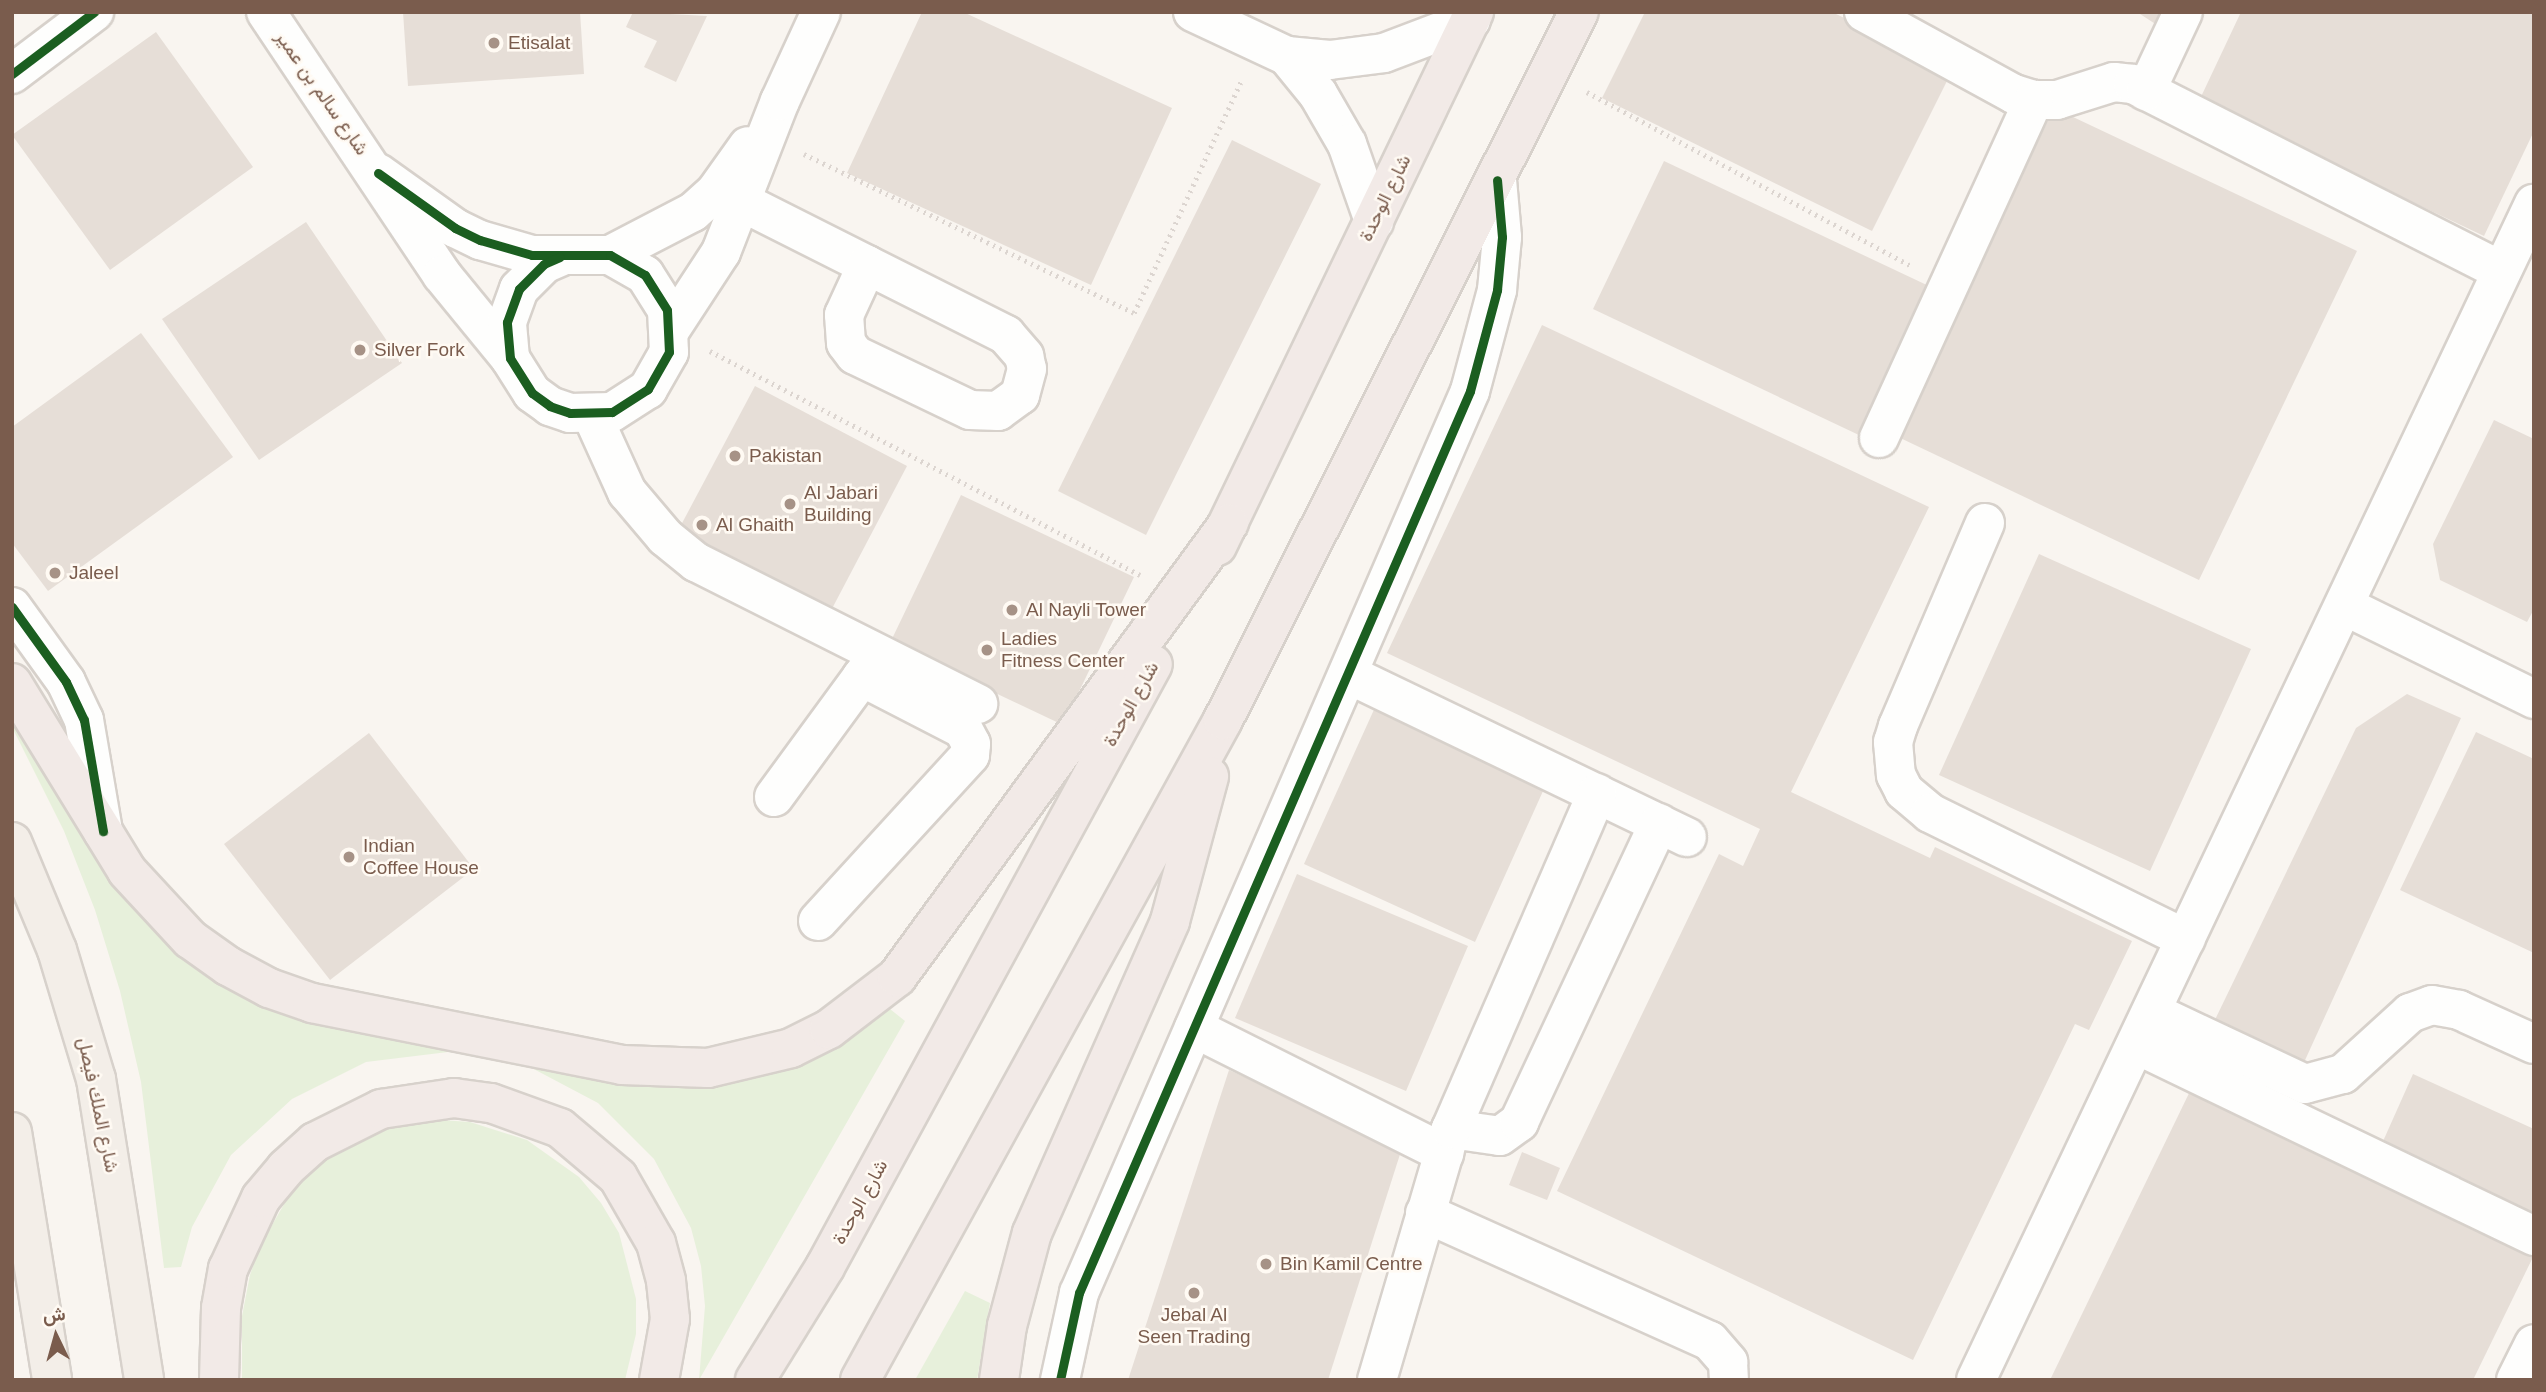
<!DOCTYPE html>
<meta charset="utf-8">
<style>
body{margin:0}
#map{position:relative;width:2546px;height:1392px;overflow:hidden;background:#f9f5f0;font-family:Helvetica,Vazirmatn,sans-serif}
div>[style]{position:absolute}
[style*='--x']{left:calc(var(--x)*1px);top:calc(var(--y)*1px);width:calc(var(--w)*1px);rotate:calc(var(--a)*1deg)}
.green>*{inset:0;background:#e7f0db}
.building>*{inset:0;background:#e6ded7}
.path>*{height:4.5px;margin-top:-2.25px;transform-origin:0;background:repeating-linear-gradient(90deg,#dcd5d0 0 2px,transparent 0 7px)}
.roads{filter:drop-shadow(2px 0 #d7d1cb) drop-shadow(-2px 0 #d7d1cb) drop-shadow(0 2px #d7d1cb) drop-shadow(0 -2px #d7d1cb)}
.minor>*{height:38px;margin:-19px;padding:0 19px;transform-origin:19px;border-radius:19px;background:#fefefd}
.major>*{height:38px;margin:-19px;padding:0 19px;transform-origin:19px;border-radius:19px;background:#f3eee8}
.highway>*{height:38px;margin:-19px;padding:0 19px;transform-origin:19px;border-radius:19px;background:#f2eae7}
.cycleway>*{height:9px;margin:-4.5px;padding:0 4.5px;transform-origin:4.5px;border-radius:4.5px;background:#1b5e20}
.dots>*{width:19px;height:19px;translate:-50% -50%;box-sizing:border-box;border:4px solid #fffaf3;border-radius:50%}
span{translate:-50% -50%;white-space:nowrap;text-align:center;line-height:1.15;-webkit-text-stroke:5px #fffaf3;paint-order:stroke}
.poi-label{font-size:19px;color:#7a5c4d}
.left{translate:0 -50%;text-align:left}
.street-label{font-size:19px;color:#7a5c4d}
.frame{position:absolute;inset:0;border:14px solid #7a5c4d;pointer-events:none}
.north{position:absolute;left:21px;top:1301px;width:70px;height:70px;-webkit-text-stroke:5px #fffaf3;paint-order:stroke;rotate:355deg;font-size:19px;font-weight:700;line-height:28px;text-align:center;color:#7a5c4d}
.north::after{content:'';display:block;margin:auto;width:24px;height:32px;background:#7a5c4d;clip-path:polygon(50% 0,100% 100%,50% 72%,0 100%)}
</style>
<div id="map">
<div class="green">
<div style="clip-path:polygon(12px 713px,202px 970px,615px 1082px,650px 1086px,723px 1084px,885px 1005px,905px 1021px,699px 1380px,705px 1306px,701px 1266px,691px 1228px,654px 1159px,598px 1103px,528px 1066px,489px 1056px,448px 1052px,366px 1062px,292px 1099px,231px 1155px,192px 1227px,181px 1267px,164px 1268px,141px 1082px,120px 991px,95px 910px,64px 831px,12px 727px)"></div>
<div style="clip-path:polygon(441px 1120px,470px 1122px,527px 1140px,579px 1177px,601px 1203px,619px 1233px,636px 1299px,636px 1334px,625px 1380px,242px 1380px,242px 1316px,250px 1275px,260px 1246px,291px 1192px,315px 1166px,344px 1146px,377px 1131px)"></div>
<div style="clip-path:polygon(965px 1291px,990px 1303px,977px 1380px,915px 1380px)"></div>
</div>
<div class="building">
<div style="clip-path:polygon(403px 12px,580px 12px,584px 74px,408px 86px)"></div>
<div style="clip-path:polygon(633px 12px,707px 16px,676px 82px,644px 67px,657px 41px,626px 27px)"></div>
<div style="clip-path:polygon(922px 12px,963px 12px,1172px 108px,1091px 285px,847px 173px)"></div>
<div style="clip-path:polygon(1645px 12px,1832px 12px,1952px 71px,1872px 231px,1602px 98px)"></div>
<div style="clip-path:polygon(2137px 12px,2167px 12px,2160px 27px)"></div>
<div style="clip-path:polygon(2241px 12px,2534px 12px,2534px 131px,2484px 236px,2199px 101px)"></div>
<div style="clip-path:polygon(156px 32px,253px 167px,110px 270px,12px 135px)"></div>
<div style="clip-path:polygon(2054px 108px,2357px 251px,2199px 580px,1896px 436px)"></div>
<div style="clip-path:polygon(1232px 140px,1321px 184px,1146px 535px,1058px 491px)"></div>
<div style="clip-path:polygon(1664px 161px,1931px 287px,1861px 436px,1593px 309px)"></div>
<div style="clip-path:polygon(306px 222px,402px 363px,259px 460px,162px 319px)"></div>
<div style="clip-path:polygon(1542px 325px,1929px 507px,1791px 792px,1930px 858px,1935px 847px,2132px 941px,2089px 1030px,2075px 1024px,1913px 1360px,1557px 1191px,1719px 854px,1743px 866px,1760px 829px,1387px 653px)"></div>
<div style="clip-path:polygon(141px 333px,233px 457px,48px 591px,12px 543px,12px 427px)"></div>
<div style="clip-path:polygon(755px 386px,907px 466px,825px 622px,672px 542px)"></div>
<div style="clip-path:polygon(2494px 420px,2534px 439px,2534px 609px,2527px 622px,2440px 580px,2433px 544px)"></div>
<div style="clip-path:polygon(961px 495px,1134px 577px,1063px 725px,890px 643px)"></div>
<div style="clip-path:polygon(2039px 554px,2251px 649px,2150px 871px,1939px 775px)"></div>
<div style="clip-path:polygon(2407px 694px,2461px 718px,2301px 1069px,2211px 1028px,2356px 728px)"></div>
<div style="clip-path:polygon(1377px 703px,1548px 780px,1475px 942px,1304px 864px)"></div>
<div style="clip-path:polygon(2476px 732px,2534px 759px,2534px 953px,2400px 890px)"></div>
<div style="clip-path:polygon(369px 733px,474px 869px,330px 980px,224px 844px)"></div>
<div style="clip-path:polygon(1297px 874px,1468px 946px,1406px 1091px,1235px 1018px)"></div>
<div style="clip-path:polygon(1229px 1070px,1402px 1148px,1328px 1380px,1128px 1380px)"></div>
<div style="clip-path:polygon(2413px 1074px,2534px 1129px,2534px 1222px,2380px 1148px)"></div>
<div style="clip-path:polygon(2193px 1085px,2534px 1255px,2473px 1380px,2050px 1380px)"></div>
<div style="clip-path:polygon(1522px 1152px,1560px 1168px,1547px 1200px,1509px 1185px)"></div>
</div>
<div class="path">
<div style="--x:1587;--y:92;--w:369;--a:28.2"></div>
<div style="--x:804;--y:154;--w:366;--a:25.7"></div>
<div style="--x:1134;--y:313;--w:255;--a:-65.2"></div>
<div style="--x:710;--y:351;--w:485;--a:27.5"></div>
</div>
<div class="roads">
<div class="minor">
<div style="--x:266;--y:12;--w:316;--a:56.2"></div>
<div style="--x:442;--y:275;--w:107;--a:50.7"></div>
<div style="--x:1193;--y:12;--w:104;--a:25.1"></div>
<div style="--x:1287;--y:56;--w:43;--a:5.3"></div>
<div style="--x:1330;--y:60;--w:54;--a:-7.4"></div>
<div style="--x:1384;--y:53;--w:93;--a:-20.8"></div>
<div style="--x:1864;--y:12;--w:171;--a:28.7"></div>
<div style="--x:2014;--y:94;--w:21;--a:17"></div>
<div style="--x:2034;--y:100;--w:23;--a:0"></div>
<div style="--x:2057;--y:100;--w:60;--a:-17.5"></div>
<div style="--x:2114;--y:82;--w:19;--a:6"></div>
<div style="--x:2133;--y:84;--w:413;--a:26.9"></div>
<div style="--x:1287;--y:56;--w:49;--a:50.8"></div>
<div style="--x:1318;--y:94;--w:58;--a:59.9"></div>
<div style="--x:1347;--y:144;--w:82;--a:70.7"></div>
<div style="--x:12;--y:74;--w:103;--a:-37.1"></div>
<div style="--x:2146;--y:91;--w:87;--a:-64.9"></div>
<div style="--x:378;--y:173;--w:95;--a:35.5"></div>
<div style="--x:455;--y:228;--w:28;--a:26"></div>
<div style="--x:480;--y:240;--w:54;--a:16.1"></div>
<div style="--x:532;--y:255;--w:78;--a:0"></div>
<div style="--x:610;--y:255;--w:40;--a:29.7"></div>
<div style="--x:645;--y:275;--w:41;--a:57.8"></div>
<div style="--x:667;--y:310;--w:42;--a:87.3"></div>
<div style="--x:669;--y:352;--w:43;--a:119.6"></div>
<div style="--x:648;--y:389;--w:43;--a:147.4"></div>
<div style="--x:612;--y:412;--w:42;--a:178.6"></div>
<div style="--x:570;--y:413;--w:21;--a:-161"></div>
<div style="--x:550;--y:406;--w:22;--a:-144"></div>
<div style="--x:532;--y:393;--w:41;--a:-122.2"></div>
<div style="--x:510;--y:358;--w:36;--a:-95"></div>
<div style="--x:507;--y:322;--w:35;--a:-70"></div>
<div style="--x:519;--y:289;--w:35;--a:-45"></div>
<div style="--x:544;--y:264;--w:17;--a:-24"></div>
<div style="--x:742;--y:202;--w:140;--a:26.7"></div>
<div style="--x:867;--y:265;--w:156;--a:26.7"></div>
<div style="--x:1006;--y:335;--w:28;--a:49"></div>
<div style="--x:1024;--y:356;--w:13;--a:77"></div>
<div style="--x:1027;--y:369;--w:27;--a:105"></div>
<div style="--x:1020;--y:395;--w:27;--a:144"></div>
<div style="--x:998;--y:411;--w:28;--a:-178"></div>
<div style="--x:970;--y:410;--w:127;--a:-154.4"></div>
<div style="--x:855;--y:355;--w:15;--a:-127"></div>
<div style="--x:846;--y:343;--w:28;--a:-94"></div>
<div style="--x:844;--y:315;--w:55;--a:-65.3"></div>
<div style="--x:610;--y:255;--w:93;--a:-27.4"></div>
<div style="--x:693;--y:212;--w:31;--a:-42"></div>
<div style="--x:716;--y:191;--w:55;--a:-54.6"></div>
<div style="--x:670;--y:330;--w:93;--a:-56.8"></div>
<div style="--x:721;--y:252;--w:162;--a:-68.7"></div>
<div style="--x:780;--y:101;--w:98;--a:-65.3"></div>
<div style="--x:592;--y:415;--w:85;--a:65.6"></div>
<div style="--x:627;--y:492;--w:59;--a:49.8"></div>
<div style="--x:665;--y:537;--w:40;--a:39"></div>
<div style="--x:696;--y:562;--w:316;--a:26.7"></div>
<div style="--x:1879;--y:438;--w:372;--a:-65.4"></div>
<div style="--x:1985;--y:523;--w:221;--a:113.2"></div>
<div style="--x:1898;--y:726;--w:17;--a:107"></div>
<div style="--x:1893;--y:742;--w:33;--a:85"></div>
<div style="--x:1896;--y:775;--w:18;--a:63"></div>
<div style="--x:1904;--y:791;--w:34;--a:40"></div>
<div style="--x:1930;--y:813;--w:285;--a:26.2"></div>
<div style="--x:2345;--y:606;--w:211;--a:26.2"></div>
<div style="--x:12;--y:607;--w:92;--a:54.2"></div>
<div style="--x:66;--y:682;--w:42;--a:64.7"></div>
<div style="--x:84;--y:720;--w:113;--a:80.3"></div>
<div style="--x:1348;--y:674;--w:376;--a:25.7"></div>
<div style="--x:774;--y:797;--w:176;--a:-53.8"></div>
<div style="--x:818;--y:921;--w:225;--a:-47.5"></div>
<div style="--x:970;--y:755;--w:11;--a:-85"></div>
<div style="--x:971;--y:744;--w:17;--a:-118"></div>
<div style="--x:963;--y:729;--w:114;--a:-152.8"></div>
<div style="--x:2152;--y:1012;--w:169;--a:25.2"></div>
<div style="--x:2305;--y:1084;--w:39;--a:-15"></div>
<div style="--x:2343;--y:1074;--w:91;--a:-42.3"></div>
<div style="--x:2410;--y:1013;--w:23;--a:-20"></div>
<div style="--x:2432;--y:1005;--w:27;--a:10"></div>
<div style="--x:2459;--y:1010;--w:82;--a:24.4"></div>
<div style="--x:1194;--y:1028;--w:280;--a:26.6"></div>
<div style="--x:2137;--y:1045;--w:441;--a:25.7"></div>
<div style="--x:1451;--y:1129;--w:49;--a:8.1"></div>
<div style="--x:1500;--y:1136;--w:24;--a:-36"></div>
<div style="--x:1519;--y:1122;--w:330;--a:-64.9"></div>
<div style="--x:1425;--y:1213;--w:312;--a:24.2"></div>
<div style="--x:1710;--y:1341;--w:28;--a:49"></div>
<div style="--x:1728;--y:1362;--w:18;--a:87"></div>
<div style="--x:1060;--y:1380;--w:89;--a:-77.7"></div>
<div style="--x:1079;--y:1293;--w:983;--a:-66.56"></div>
<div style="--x:1470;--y:391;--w:105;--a:-75"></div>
<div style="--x:1497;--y:290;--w:53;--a:-84.6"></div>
<div style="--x:1502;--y:237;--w:57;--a:-95"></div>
<div style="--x:1377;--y:1380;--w:262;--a:-73.6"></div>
<div style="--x:1451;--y:1129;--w:366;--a:-66.5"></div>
<div style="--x:1976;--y:1380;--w:1302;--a:-64.62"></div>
<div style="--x:2516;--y:1380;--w:40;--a:-63.4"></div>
</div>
<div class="major">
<div style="--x:12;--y:842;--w:117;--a:67.4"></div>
<div style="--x:57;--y:950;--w:135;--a:73.2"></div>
<div style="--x:96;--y:1079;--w:305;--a:80.9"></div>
<div style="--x:12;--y:1132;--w:251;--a:80.8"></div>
</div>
<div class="highway">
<div style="--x:1217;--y:546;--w:593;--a:-64.3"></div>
<div style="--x:12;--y:683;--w:220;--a:58.5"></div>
<div style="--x:127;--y:871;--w:93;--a:47.2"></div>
<div style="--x:190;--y:939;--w:47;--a:35.4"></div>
<div style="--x:228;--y:966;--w:47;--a:28.2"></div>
<div style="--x:269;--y:988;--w:46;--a:19.2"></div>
<div style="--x:312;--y:1003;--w:316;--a:11.3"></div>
<div style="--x:622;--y:1065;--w:86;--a:2"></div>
<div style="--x:708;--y:1068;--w:85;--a:-13.5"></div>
<div style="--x:791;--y:1048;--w:42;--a:-26.6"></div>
<div style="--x:829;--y:1029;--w:86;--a:-37.4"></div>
<div style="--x:897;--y:977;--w:562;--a:-53.82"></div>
<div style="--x:219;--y:1380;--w:72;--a:-88.4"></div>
<div style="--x:221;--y:1308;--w:40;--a:-80"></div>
<div style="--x:228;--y:1269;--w:78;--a:-65.1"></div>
<div style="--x:261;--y:1198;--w:39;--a:-50"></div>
<div style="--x:286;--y:1168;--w:39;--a:-42"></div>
<div style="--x:315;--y:1142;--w:74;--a:-26.6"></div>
<div style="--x:381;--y:1109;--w:74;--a:-8.6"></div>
<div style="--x:454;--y:1098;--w:37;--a:8"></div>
<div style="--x:491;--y:1103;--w:73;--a:19.9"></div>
<div style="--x:560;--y:1128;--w:76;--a:40.2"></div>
<div style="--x:618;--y:1177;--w:76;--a:60.1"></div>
<div style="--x:656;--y:1243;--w:39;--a:75"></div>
<div style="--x:666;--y:1281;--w:38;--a:84"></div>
<div style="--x:670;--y:1319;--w:62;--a:100.2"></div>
<div style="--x:755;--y:1380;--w:133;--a:-58.2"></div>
<div style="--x:825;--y:1267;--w:686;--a:-61.46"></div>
<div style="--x:860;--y:1380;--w:753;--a:-61.19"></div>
<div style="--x:1223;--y:720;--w:792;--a:-63.31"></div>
<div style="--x:999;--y:1380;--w:55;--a:-81.6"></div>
<div style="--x:1007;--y:1326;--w:96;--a:-75"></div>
<div style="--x:1032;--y:1233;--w:341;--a:-66.1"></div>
<div style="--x:1170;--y:921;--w:150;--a:-74.9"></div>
</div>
</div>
<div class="cycleway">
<div style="--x:12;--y:74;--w:103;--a:-37.1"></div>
<div style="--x:378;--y:173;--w:95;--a:35.5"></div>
<div style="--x:455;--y:228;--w:28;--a:26"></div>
<div style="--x:480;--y:240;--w:54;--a:16.1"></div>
<div style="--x:532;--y:255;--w:78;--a:0"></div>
<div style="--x:610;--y:255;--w:40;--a:29.7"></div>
<div style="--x:645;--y:275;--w:41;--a:57.8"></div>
<div style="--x:667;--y:310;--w:42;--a:87.3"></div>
<div style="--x:669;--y:352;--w:43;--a:119.6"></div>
<div style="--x:648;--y:389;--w:43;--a:147.4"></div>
<div style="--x:612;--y:412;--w:42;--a:178.6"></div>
<div style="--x:570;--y:413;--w:21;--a:-161"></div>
<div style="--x:550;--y:406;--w:22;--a:-144"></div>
<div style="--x:532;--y:393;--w:41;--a:-122.2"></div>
<div style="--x:510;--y:358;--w:36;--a:-95"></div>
<div style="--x:507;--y:322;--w:35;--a:-70"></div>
<div style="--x:519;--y:289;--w:35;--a:-45"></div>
<div style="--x:544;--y:264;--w:17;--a:-24"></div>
<div style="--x:12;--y:607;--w:92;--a:54.2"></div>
<div style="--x:66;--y:682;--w:42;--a:64.7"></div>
<div style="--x:84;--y:720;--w:113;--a:80.3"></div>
<div style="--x:1060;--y:1380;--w:89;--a:-77.7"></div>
<div style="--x:1079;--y:1293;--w:983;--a:-66.56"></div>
<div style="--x:1470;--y:391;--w:105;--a:-75"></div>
<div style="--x:1497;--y:290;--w:53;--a:-84.6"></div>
<div style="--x:1502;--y:237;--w:57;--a:-95"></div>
</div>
<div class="dots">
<div style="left:494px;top:43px;background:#a69286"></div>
<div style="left:360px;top:350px;background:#a69286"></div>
<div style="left:735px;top:456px;background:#a69286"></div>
<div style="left:790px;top:504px;background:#a69286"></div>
<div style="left:702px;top:525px;background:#a69286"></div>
<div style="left:55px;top:573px;background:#a69286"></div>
<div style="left:1012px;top:610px;background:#a69286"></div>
<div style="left:987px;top:650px;background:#a69286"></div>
<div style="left:349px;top:857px;background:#a69286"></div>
<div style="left:1266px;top:1264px;background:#a69286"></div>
<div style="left:1194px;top:1293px;background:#a69286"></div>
</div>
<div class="poi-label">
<span class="left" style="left:508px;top:43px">Etisalat</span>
<span class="left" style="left:374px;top:350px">Silver Fork</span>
<span class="left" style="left:749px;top:456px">Pakistan</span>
<span class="left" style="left:804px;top:504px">Al Jabari<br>Building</span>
<span class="left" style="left:716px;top:525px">Al Ghaith</span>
<span class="left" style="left:69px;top:573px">Jaleel</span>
<span class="left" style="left:1026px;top:610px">Al Nayli Tower</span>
<span class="left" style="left:1001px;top:650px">Ladies<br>Fitness Center</span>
<span class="left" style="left:363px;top:857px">Indian<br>Coffee House</span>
<span class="left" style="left:1280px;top:1264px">Bin Kamil Centre</span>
<span style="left:1194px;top:1326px">Jebal Al<br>Seen Trading</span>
</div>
<div class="street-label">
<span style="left:322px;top:93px;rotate:55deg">شارع سالم بن عمير</span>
<span style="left:1385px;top:198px;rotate:-64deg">شارع الوحدة</span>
<span style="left:1131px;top:704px;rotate:-61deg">شارع الوحدة</span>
<span style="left:98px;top:1105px;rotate:78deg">شارع الملك فيصل</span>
<span style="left:860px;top:1202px;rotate:-61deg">شارع الوحدة</span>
</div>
<div class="frame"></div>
<div class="north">ش</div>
</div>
